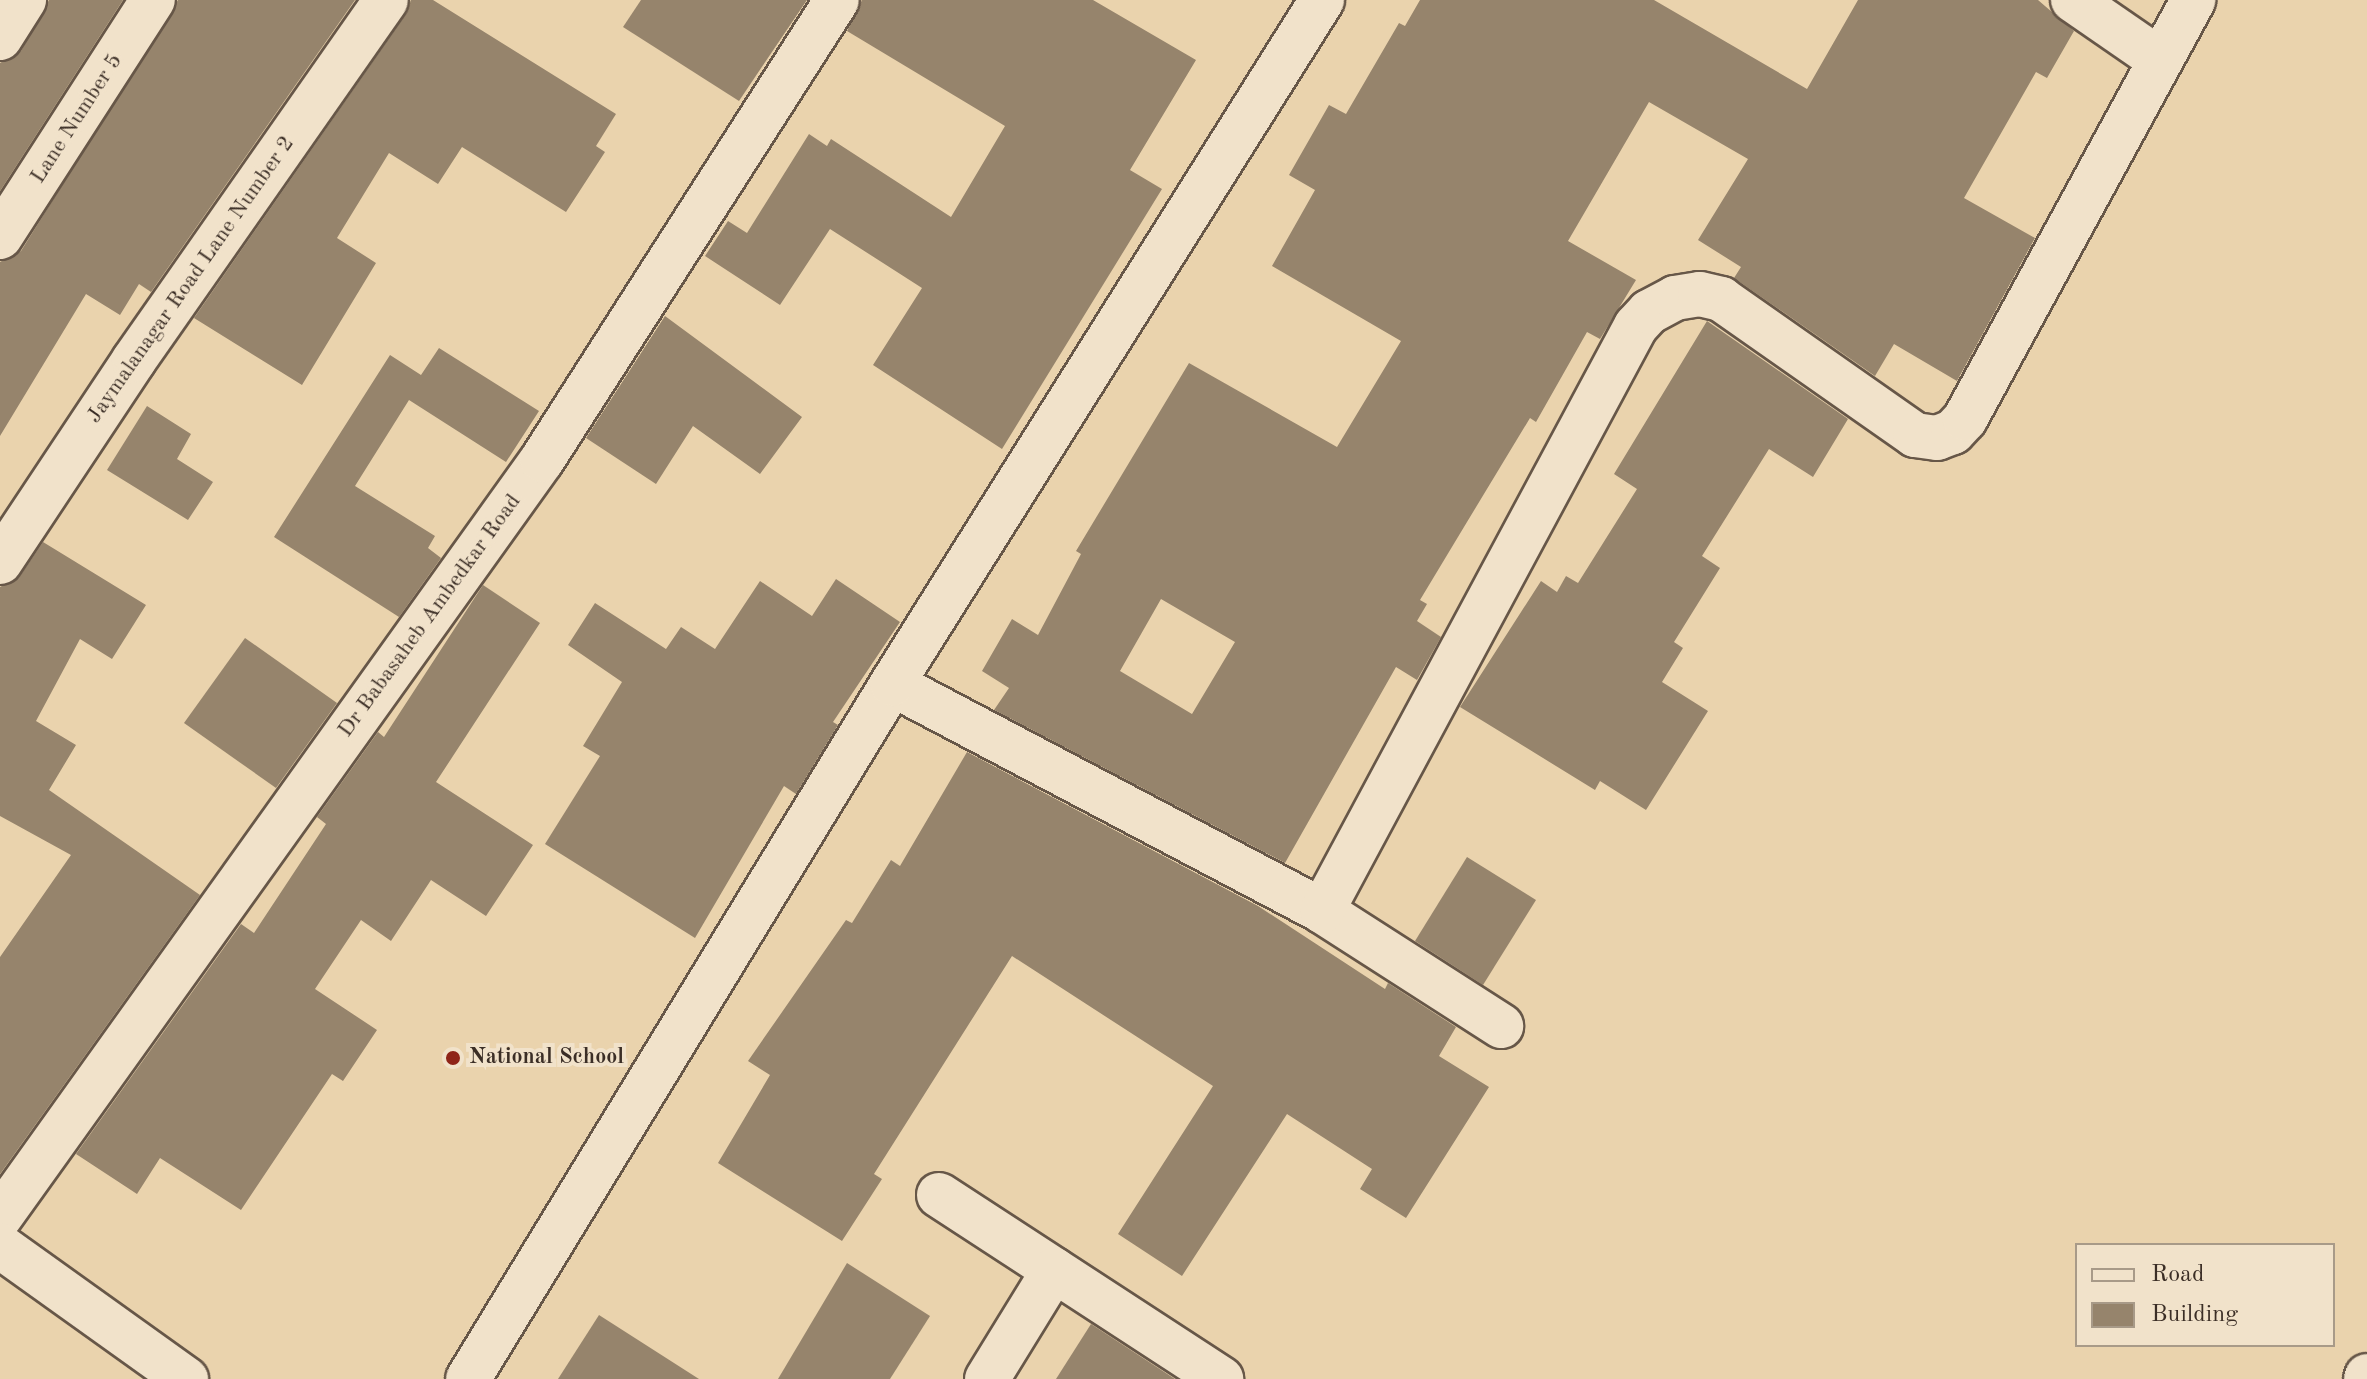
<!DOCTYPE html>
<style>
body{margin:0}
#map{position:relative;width:2367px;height:1379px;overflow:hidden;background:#ead3ad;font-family:"Old Standard TT",serif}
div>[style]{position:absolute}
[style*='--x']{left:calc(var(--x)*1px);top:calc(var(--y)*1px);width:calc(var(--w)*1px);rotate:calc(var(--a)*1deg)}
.building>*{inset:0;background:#96846c}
.roads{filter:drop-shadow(2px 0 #675748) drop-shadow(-2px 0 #675748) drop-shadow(0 2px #675748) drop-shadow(0 -2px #675748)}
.street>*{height:44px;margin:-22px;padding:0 22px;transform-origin:22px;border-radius:22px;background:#f1e2ca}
.dots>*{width:22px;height:22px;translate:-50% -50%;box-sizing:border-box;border:4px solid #f1e2ca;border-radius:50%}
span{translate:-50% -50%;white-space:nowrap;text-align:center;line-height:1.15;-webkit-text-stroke:8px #f1e2ca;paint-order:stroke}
.street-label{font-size:22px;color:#3b2e26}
.poi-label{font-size:22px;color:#3b2e26;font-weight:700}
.left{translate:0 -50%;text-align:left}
.legend{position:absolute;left:2075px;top:1243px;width:260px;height:104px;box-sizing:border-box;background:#f1e2ca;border:2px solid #a89a88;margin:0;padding:10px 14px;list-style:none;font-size:24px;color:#3b2e26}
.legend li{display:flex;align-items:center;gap:16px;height:40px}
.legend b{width:40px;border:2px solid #a89a88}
</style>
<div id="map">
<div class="building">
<div style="clip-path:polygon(49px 0,123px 0,0 191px,0 63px,21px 51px)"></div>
<div style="clip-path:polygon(178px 0,355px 0,151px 292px,139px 284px,120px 315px,86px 294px,0 436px,0 262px,21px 251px)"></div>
<div style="clip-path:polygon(411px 0,433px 0,616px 114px,596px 146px,605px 152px,566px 212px,462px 147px,438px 184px,389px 153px,337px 238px,376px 263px,302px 385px,194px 318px,406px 14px)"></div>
<div style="clip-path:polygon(641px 0,807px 0,739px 101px,623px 27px)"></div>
<div style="clip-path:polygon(862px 0,1093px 0,1196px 60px,1130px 170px,1162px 189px,1002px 449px,873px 365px,922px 288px,830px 229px,780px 305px,705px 256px,728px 221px,747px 233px,809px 134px,827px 146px,831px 139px,951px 217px,1005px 126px,847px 31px)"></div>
<div style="clip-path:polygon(evenodd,1420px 0,1654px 0,1807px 89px,1858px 0,2038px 0,2074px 31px,2047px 78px,2036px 72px,1964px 198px,2035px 238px,1957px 381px,1894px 344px,1875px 376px,1734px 278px,1741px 267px,1698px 240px,1748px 159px,1649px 102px,1568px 241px,1636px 280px,1600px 339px,1587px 332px,1536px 422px,1530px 418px,1467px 522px,1420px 600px,1427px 604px,1417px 621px,1441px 637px,1417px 680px,1396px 667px,1285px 863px,994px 710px,1009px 688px,982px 671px,1012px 619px,1038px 635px,1081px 554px,1076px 551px,1189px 363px,1337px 447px,1401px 341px,1272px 266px,1315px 190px,1289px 175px,1329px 105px,1346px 114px,1399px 23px,1405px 26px,1420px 0,1161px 599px,1235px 642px,1192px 714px,1120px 671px,1161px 599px)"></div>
<div style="clip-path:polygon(665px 316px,802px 417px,760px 474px,693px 426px,656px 484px,586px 438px)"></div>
<div style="clip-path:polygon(1707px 321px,1848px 419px,1813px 477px,1769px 449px,1702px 556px,1720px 568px,1674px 642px,1683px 648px,1662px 682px,1708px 711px,1646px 810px,1600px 781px,1595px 790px,1460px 707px,1541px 581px,1557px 592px,1566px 576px,1578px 583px,1637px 489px,1614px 474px)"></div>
<div style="clip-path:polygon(439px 348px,539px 411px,506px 462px,409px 400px,355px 486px,435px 536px,428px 548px,441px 558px,399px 617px,274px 537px,390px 355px,421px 375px)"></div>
<div style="clip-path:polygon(147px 406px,191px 434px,177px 459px,213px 482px,188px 520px,107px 470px)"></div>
<div style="clip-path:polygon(43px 542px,146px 605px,112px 659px,80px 639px,36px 721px,76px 745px,49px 790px,200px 895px,0 1174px,0 957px,71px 855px,0 816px,0 587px,20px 576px)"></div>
<div style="clip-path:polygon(836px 579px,900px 622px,833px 722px,838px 725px,796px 794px,784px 786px,695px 938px,545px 844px,600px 756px,583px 746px,622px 682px,568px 645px,595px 603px,666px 649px,681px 627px,715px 649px,760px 581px,812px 616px)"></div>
<div style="clip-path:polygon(483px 585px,540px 623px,436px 782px,533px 845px,486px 916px,431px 880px,391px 941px,361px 920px,315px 989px,377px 1030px,343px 1081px,332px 1074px,241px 1210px,160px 1158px,137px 1194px,76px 1154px,241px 924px,254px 933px,326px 824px,317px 817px,378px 732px,384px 737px)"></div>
<div style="clip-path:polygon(245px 638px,337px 703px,276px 788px,184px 723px)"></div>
<div style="clip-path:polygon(967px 752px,1258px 906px,1385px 989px,1388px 983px,1456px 1027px,1439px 1056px,1489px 1087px,1406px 1218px,1360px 1189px,1372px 1169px,1287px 1114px,1182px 1276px,1118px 1234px,1213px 1086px,1012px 956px,874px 1174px,882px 1179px,842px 1241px,718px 1163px,770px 1075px,748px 1061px,846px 920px,852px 923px,891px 860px,900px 866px)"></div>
<div style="clip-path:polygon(1467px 857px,1536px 900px,1483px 985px,1415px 941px)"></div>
<div style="clip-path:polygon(847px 1263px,930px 1316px,890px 1379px,778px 1379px)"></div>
<div style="clip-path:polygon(599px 1315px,699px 1379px,558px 1379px)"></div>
<div style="clip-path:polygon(1091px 1324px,1175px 1379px,1056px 1379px)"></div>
</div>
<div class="roads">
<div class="street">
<div style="--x:2073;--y:0;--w:106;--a:34.6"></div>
<div style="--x:0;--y:38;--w:45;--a:-57.7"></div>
<div style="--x:0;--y:237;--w:282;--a:-57.2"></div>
<div style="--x:0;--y:562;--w:242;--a:-56.4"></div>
<div style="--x:134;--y:360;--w:439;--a:-55"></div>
<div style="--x:892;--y:684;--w:486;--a:27.8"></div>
<div style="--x:1322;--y:911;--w:213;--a:32.7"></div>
<div style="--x:1322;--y:911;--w:664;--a:-61.78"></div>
<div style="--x:1636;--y:326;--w:19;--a:-47"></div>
<div style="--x:1649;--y:312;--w:30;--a:-28"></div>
<div style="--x:1675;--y:298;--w:25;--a:-9"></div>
<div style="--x:1700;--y:294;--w:22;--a:13"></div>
<div style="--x:1721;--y:299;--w:237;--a:35"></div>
<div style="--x:1915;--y:435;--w:22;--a:8"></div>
<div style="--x:1937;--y:438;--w:17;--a:-21"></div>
<div style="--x:1953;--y:432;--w:18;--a:-47"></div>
<div style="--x:1965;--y:419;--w:477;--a:-61.4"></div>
<div style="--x:939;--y:1195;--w:337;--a:33.1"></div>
<div style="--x:0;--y:1217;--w:931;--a:-54.4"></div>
<div style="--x:542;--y:460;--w:546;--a:-57.33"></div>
<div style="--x:0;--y:1246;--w:229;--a:35.6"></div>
<div style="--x:468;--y:1379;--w:814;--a:-58.61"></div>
<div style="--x:892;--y:684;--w:808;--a:-57.84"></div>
<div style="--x:987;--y:1379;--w:128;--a:-58.4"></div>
<div style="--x:2366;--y:1379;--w:3;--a:-72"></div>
</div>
</div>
<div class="dots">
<div style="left:453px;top:1058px;background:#8f2418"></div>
</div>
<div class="street-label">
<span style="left:77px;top:119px;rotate:-57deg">Lane Number 5</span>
<span style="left:191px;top:280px;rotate:-55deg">Jaymalanagar Road Lane Number 2</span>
<span style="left:430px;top:616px;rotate:-54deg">Dr Babasaheb Ambedkar Road</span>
</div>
<div class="poi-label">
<span class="left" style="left:469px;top:1058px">National School</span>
</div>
<ul class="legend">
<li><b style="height:10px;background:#f1e2ca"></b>Road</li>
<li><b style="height:22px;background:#96846c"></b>Building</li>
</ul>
</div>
